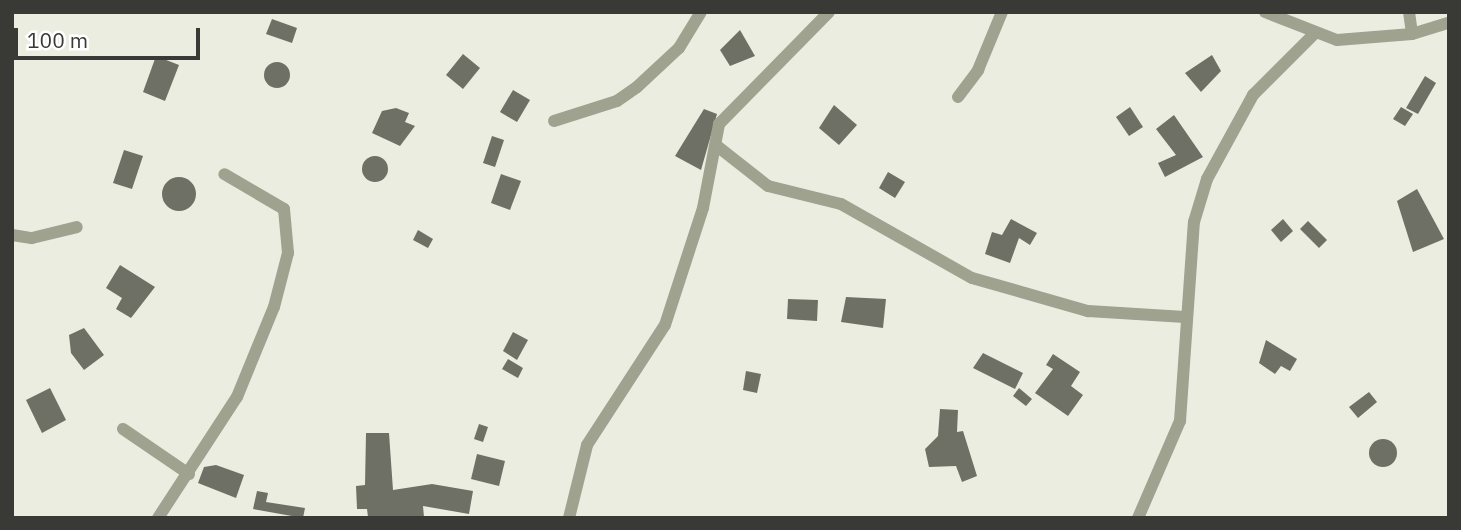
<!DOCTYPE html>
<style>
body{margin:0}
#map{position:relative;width:1461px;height:530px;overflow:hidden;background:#ebede0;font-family:"IBM Plex Sans",sans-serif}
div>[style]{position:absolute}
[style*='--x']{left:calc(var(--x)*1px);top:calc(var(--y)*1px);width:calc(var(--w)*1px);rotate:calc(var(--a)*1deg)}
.building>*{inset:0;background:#6e7065}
.round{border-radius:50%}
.street>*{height:12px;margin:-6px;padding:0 6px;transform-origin:6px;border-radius:6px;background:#9fa28e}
span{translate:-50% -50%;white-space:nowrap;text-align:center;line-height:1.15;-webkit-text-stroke:7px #fff;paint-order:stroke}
.frame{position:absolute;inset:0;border:14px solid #393a35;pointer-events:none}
.scale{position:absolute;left:14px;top:28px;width:186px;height:32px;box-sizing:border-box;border:4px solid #393a35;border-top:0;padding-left:9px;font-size:21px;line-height:24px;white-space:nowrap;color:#393a35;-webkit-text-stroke:5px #fff;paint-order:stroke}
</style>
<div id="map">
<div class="building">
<div style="clip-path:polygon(272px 19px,297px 28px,292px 43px,266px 34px)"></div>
<div style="clip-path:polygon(740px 30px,755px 56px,730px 66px,720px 50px)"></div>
<div style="clip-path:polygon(463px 54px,480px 68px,463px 89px,446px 75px)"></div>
<div style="clip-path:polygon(1212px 55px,1221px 71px,1201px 92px,1185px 73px)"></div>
<div style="clip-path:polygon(156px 56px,179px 65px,165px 101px,143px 92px)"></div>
<div class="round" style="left:264px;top:62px;width:26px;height:26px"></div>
<div style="clip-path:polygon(1425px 76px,1436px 83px,1418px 114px,1406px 108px)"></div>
<div style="clip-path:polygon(513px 90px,530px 100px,517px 122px,500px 112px)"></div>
<div style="clip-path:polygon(834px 105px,857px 125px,839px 145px,819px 128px)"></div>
<div style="clip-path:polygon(1130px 107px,1143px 127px,1129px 136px,1116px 117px)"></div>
<div style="clip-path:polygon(1401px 107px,1413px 114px,1405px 126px,1393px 119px)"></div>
<div style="clip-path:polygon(396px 108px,409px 113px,405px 122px,415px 126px,400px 146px,372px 133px,382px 111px)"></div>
<div style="clip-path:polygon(704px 109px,717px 114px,701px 170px,675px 156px)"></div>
<div style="clip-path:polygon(1174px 115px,1203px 157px,1165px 177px,1158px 163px,1176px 155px,1156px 129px)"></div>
<div style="clip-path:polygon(492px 136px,504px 140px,495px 167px,483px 163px)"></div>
<div style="clip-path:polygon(124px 150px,143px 156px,132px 189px,113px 183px)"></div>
<div class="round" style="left:362px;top:156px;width:26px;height:26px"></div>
<div style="clip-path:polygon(888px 172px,905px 182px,895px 198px,879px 188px)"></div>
<div style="clip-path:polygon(501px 174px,521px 181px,510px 210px,491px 203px)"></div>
<div class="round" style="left:162px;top:177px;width:34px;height:34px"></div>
<div style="clip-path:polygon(1417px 189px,1444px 239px,1413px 252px,1397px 201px)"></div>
<div style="clip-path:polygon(1011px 219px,1037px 233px,1030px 245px,1019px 238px,1010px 263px,985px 254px,992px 232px,1002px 235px)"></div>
<div style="clip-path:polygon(1283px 219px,1293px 231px,1281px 242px,1271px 230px)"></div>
<div style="clip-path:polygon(1308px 221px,1327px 240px,1319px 248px,1300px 229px)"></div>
<div style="clip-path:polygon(418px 230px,433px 239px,428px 248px,413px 240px)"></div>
<div style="clip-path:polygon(120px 265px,155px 287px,131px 318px,116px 309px,122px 298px,106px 288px)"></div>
<div style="clip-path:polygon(846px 297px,886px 299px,883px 328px,841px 322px)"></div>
<div style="clip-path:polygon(788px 299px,818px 300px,817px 321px,787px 319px)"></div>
<div style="clip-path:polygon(84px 328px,104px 355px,84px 370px,71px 353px,69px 335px)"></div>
<div style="clip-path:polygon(513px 332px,528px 340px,517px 360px,503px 351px)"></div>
<div style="clip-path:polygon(1266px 340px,1297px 359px,1290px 371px,1281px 366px,1275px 374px,1259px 363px)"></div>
<div style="clip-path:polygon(983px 353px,1023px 373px,1015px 389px,973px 368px)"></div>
<div style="clip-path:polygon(1053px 354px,1080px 372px,1071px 386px,1083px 395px,1068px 416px,1035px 393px,1053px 369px,1046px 365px)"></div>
<div style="clip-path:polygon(508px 359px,523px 368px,518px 378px,502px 369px)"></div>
<div style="clip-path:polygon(746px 371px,761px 374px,757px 393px,743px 390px)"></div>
<div style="clip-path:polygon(50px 388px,66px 420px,42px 433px,26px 400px)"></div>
<div style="clip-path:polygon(1019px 388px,1032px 399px,1026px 406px,1013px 396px)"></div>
<div style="clip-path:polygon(1369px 392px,1377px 402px,1358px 418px,1349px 407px)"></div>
<div style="clip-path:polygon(940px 409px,958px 410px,957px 432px,963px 431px,977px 476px,962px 482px,956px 466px,929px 467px,925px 449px,938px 436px)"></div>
<div style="clip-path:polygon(479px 424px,488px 427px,483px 442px,474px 439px)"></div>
<div style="clip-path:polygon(366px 433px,389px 433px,393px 490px,432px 484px,473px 491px,469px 514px,423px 506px,424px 517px,368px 517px,367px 509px,357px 509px,356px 486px,365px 485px)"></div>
<div class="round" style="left:1369px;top:439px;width:28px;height:28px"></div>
<div style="clip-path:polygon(477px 454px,505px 461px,499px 486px,471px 479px)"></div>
<div style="clip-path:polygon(216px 465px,244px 475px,236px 498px,198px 483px,204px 467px)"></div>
<div style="clip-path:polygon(257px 491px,268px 493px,266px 502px,305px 508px,303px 518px,253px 509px)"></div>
</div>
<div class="street">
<div style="--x:1265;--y:12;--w:77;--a:21.3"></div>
<div style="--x:1337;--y:40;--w:75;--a:-4.6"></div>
<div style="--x:1412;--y:34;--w:39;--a:-17"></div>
<div style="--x:1409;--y:12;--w:22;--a:82"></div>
<div style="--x:958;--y:97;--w:34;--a:-53"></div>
<div style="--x:978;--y:70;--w:63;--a:-67.5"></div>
<div style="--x:554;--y:121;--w:66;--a:-17.6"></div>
<div style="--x:617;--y:101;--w:24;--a:-35"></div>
<div style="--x:637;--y:87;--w:57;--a:-42.9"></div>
<div style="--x:679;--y:48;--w:42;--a:-58.6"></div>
<div style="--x:717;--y:146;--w:65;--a:38.1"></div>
<div style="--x:768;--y:186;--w:75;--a:13.9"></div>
<div style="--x:841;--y:204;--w:150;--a:29.5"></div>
<div style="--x:972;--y:278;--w:121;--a:15.9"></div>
<div style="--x:1088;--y:311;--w:97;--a:3.5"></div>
<div style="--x:12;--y:235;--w:20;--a:9"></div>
<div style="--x:32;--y:238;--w:46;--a:-13.7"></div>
<div style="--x:123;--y:429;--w:80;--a:34.3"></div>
<div style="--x:158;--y:518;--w:145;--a:-56.9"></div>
<div style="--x:237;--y:397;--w:97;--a:-67.7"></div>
<div style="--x:274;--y:307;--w:56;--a:-75.5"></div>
<div style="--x:288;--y:253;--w:44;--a:-95.2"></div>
<div style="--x:284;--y:209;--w:69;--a:-149.7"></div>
<div style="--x:569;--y:518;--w:75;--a:-76.1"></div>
<div style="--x:587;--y:445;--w:143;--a:-57"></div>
<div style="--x:665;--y:325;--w:123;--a:-72"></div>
<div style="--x:703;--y:208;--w:86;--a:-79.2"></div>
<div style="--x:719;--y:124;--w:157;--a:-45.5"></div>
<div style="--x:1138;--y:518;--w:106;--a:-66.6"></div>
<div style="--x:1180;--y:421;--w:199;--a:-86"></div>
<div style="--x:1194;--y:222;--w:45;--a:-73.2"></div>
<div style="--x:1207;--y:179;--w:96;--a:-61.3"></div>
<div style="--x:1253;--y:95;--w:86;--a:-45"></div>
</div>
<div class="frame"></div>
<div class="scale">100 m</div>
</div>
